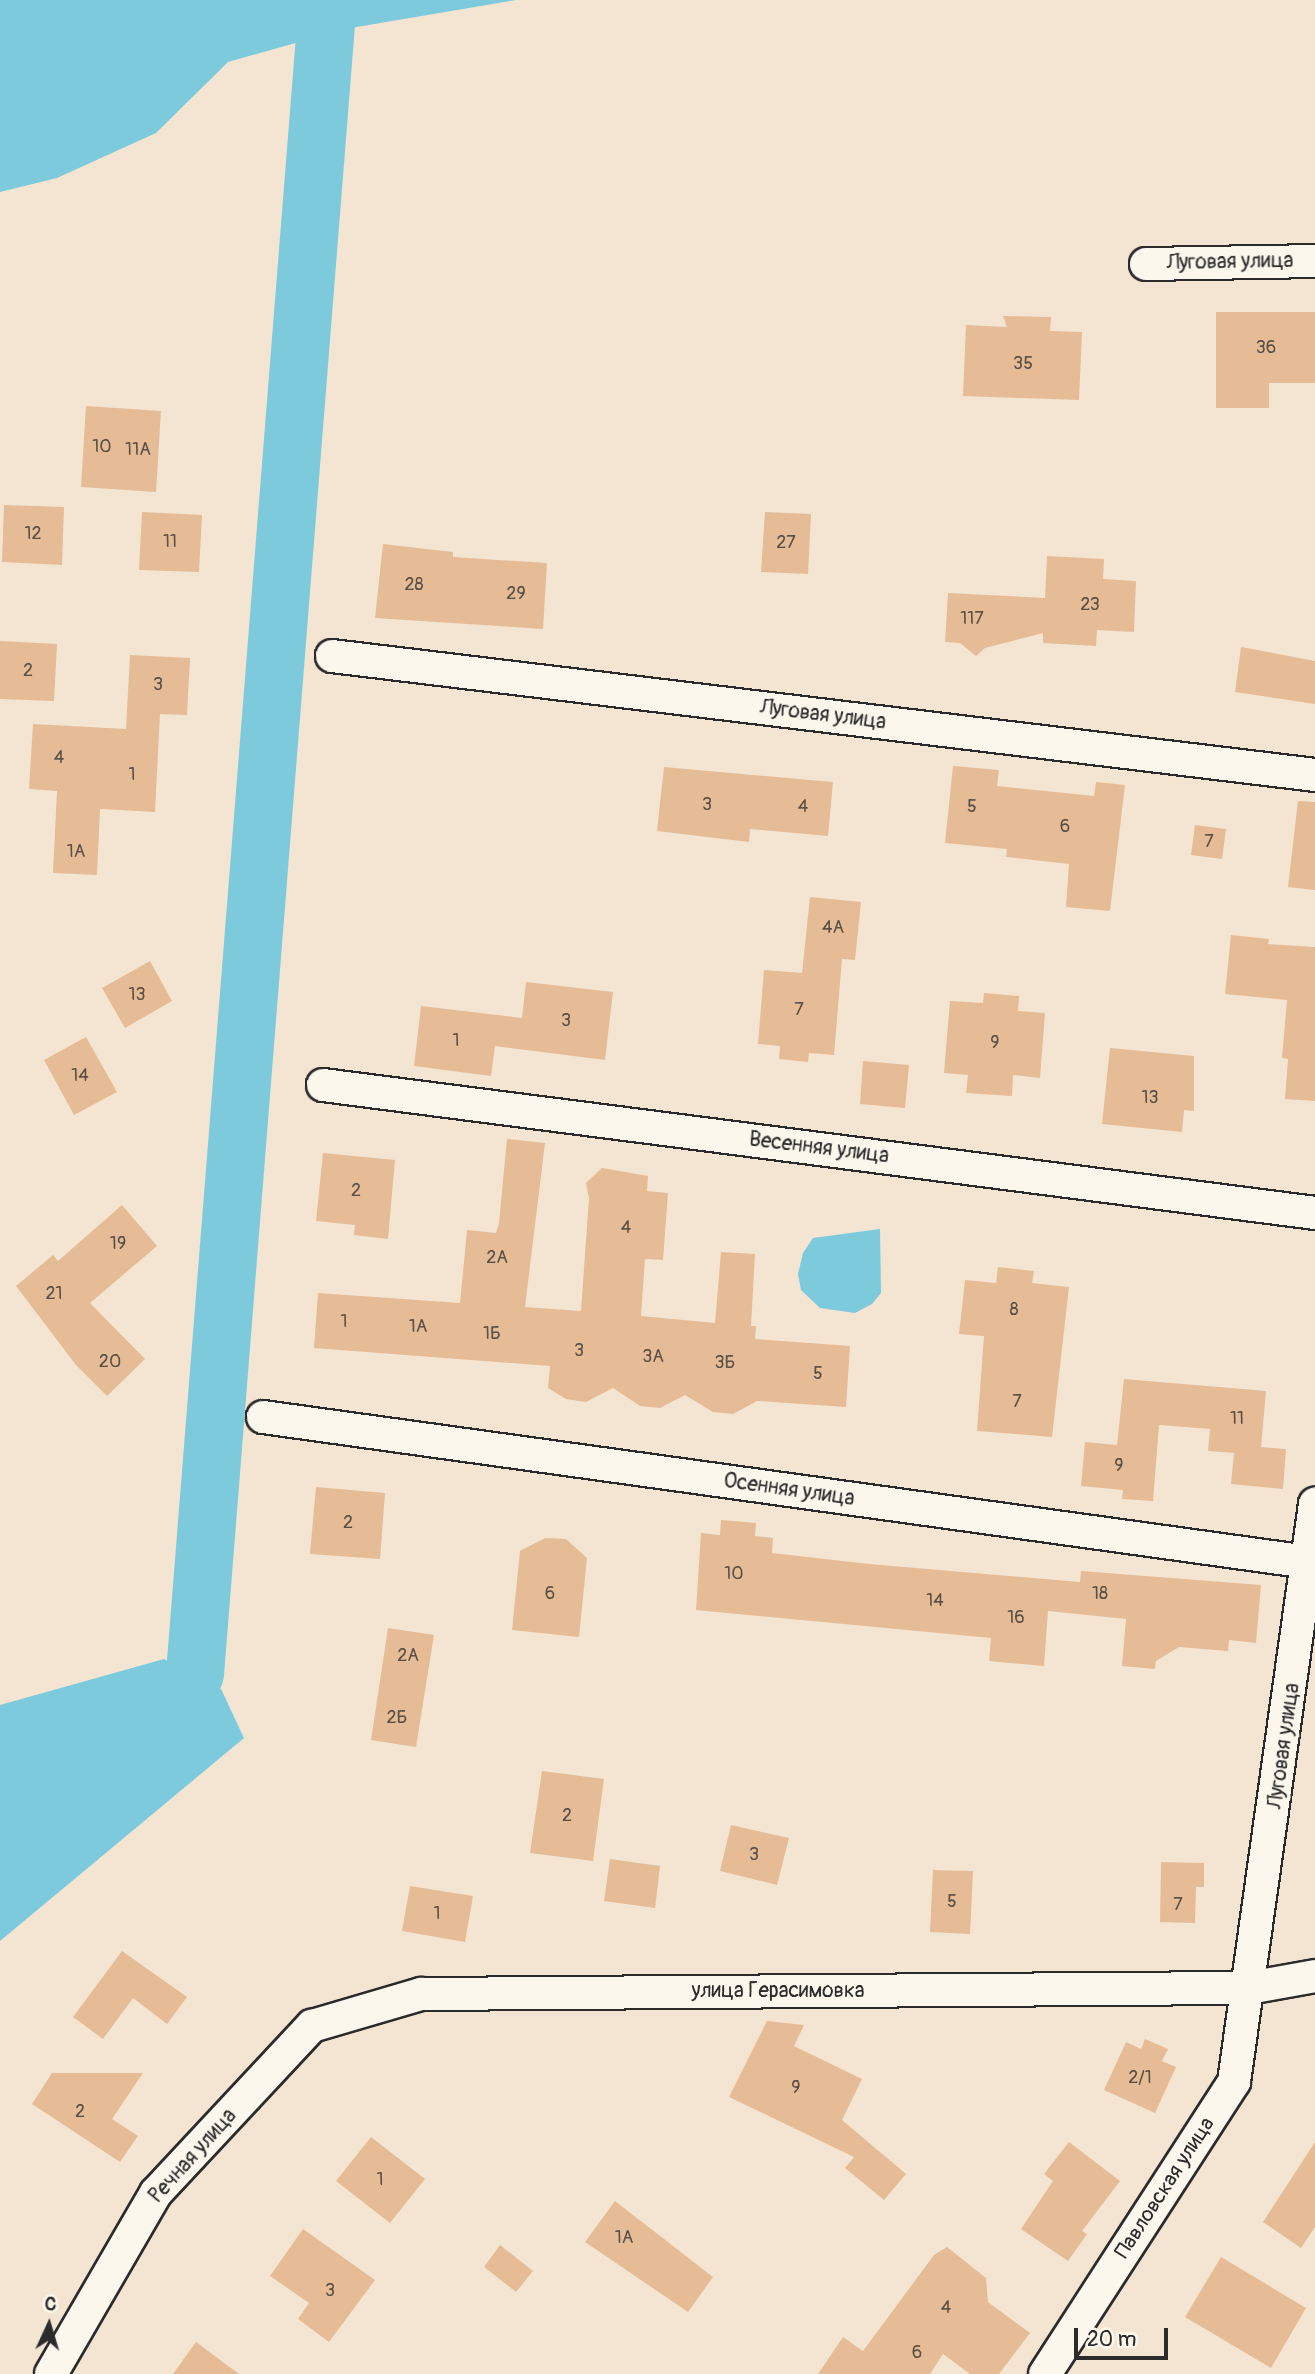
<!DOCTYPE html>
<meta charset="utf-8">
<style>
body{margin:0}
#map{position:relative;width:1315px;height:2374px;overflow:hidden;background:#f4e5d2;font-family:Pangolin,sans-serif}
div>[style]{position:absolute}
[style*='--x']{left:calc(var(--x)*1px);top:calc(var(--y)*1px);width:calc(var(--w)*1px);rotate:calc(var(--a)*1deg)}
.water>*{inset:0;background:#7dcadc}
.river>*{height:58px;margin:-29px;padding:0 29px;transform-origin:29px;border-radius:29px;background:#7dcadc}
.building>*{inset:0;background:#e5bc95}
.roads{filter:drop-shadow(2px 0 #2b2b2b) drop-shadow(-2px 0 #2b2b2b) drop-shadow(0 2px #2b2b2b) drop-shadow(0 -2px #2b2b2b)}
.minor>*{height:32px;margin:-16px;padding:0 16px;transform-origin:16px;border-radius:16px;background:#fbf7ec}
span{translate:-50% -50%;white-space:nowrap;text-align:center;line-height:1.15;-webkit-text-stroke:7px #fbf7ec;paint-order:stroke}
.number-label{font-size:18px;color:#5a4f46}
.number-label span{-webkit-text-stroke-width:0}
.street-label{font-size:21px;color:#2b2b2b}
.north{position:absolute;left:14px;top:2290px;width:70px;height:70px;-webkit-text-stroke:5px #fbf7ec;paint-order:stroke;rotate:4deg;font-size:19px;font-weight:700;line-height:28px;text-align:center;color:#2b2b2b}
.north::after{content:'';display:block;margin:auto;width:24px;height:32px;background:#2b2b2b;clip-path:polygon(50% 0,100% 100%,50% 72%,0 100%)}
.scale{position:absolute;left:1074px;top:2328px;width:94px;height:32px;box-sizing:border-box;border:4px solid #2b2b2b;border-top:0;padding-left:9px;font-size:21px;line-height:24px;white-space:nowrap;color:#2b2b2b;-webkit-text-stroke:5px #fbf7ec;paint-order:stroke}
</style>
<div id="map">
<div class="water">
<div style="clip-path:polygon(0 0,516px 0,345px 29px,228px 62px,156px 133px,57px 178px,0 192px)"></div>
<div style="clip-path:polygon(880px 1229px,881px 1293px,872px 1304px,855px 1313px,820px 1308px,801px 1290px,798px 1274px,803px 1253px,813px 1238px)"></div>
<div style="clip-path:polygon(164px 1659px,221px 1689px,244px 1738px,0 1941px,0 1705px)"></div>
</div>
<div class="river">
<div style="--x:195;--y:1674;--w:1679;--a:-85.46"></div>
</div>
<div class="building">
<div style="clip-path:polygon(1216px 312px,1315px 312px,1315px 383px,1269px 383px,1269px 408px,1216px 408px)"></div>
<div style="clip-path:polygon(1003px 316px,1051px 317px,1050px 331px,1082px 332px,1079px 400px,963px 396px,966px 325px,1007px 327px)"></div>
<div style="clip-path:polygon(86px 406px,161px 411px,156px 492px,81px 487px)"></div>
<div style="clip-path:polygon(4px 505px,64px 507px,62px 565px,2px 562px)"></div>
<div style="clip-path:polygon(142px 512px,202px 515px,199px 572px,139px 570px)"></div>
<div style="clip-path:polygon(765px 512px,811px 514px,808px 574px,761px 572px)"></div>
<div style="clip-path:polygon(383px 544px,453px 552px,453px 557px,547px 563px,543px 629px,375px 618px)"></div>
<div style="clip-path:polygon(1047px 556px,1104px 559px,1103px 579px,1136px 581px,1134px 632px,1097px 630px,1096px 646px,1043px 643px,1043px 633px,985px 648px,976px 656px,960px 643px,945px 642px,948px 593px,1045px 598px)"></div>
<div style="clip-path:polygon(0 641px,57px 644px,54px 701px,0 699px)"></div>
<div style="clip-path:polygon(1241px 647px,1315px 661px,1315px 704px,1235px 692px)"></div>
<div style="clip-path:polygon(130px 655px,190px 658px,187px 715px,160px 714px,155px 812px,100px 809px,97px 875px,53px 873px,57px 791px,29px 789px,33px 724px,126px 729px)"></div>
<div style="clip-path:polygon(953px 766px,999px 770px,997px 786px,1094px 796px,1096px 782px,1125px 785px,1110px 911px,1066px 907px,1069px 864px,1006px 857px,1007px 849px,945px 843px)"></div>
<div style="clip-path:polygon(664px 767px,833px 782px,828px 836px,750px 829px,749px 842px,657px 831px)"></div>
<div style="clip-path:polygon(1298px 801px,1315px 802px,1315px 890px,1288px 887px)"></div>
<div style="clip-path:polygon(1195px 825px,1226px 829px,1222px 859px,1191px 855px)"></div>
<div style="clip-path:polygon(810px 897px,861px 902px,855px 960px,842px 959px,834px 1055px,809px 1053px,808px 1062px,779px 1059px,780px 1046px,758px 1044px,764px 970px,802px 973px)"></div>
<div style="clip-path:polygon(1231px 935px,1269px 939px,1268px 944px,1315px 947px,1315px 1101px,1285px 1099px,1288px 1059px,1282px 1058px,1287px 1000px,1225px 994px)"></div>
<div style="clip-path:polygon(150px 961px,172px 1001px,125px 1028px,102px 988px)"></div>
<div style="clip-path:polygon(526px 982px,613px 992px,605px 1060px,495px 1046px,491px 1076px,414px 1066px,421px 1006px,522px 1018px)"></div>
<div style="clip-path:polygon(984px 993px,1019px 996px,1018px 1011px,1045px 1013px,1040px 1078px,1013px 1075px,1012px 1096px,966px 1093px,968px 1075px,944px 1073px,950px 1001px,983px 1003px)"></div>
<div style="clip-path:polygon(86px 1037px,117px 1092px,74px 1115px,44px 1060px)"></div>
<div style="clip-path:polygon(1110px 1048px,1194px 1056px,1194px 1111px,1184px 1110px,1182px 1132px,1102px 1124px)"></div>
<div style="clip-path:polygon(863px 1061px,909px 1065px,905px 1108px,860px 1104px)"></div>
<div style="clip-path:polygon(507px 1139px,545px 1143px,525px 1307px,581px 1311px,589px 1198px,586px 1183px,602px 1168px,648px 1176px,647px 1191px,668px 1193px,663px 1260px,645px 1259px,641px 1316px,715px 1323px,721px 1252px,755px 1254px,751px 1326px,756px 1326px,755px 1339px,850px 1346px,846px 1407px,757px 1401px,733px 1414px,713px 1412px,685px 1395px,660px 1408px,640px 1406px,613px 1388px,586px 1402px,566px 1399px,548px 1388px,550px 1366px,314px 1348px,318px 1293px,460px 1303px,467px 1230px,496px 1233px,499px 1223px)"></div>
<div style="clip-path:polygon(323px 1153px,395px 1160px,388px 1239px,354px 1235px,355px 1225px,316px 1221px)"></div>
<div style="clip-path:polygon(122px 1205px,157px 1246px,90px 1303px,145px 1359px,107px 1396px,76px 1365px,16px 1286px,53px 1255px,58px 1261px)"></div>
<div style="clip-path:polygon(998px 1267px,1034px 1271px,1032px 1283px,1069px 1287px,1052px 1437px,977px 1431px,984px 1336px,959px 1334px,965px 1280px,996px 1283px)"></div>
<div style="clip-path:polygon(1124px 1379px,1266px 1391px,1261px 1447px,1286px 1449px,1283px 1489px,1231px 1484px,1234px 1453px,1208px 1451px,1210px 1429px,1159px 1425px,1153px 1501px,1122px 1499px,1123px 1490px,1081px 1486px,1085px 1442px,1117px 1445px)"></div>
<div style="clip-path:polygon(316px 1487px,385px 1493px,380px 1559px,310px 1554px)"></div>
<div style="clip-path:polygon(721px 1520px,756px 1523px,755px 1536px,773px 1538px,772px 1553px,869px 1564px,1080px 1582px,1081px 1571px,1261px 1585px,1256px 1643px,1229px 1640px,1228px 1651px,1179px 1647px,1156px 1661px,1155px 1669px,1122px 1666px,1126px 1619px,1048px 1611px,1044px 1666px,989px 1661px,991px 1638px,696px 1610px,701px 1533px,720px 1535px)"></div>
<div style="clip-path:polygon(545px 1538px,566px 1539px,587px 1558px,579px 1637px,512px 1630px,520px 1551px)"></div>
<div style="clip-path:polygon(388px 1628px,434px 1635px,416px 1747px,371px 1740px)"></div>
<div style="clip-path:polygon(542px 1771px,604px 1779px,593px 1861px,530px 1853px)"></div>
<div style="clip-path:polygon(731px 1825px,789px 1838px,777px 1885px,720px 1871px)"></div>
<div style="clip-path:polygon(610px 1859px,660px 1866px,655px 1908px,604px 1901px)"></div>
<div style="clip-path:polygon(1161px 1862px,1204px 1863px,1204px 1887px,1196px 1887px,1195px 1923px,1160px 1922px)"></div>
<div style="clip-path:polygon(933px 1870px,973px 1871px,970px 1934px,930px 1932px)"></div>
<div style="clip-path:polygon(410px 1886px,473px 1896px,465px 1942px,402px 1931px)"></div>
<div style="clip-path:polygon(122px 1951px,187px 1997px,167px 2024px,133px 1998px,103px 2039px,73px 2017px)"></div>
<div style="clip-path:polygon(767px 2021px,804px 2025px,794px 2046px,862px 2079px,842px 2120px,906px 2174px,884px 2200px,845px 2168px,854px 2157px,729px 2097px)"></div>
<div style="clip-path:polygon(1145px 2039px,1168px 2049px,1162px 2061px,1176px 2067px,1155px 2113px,1104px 2090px,1126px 2042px,1141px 2049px)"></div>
<div style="clip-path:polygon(52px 2073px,143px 2073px,112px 2119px,138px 2136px,120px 2162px,32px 2104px)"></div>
<div style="clip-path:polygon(371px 2137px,425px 2179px,390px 2223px,336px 2181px)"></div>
<div style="clip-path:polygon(1069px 2142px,1120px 2181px,1082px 2231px,1087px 2234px,1068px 2261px,1021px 2229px,1053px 2181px,1044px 2174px)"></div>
<div style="clip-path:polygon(1315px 2142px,1315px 2227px,1301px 2248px,1263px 2222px)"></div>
<div style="clip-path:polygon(615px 2201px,713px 2277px,688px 2312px,585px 2242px)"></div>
<div style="clip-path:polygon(303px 2229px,375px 2280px,329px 2342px,298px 2319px,309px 2303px,270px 2276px)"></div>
<div style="clip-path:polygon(500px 2245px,533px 2271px,516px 2292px,484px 2267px)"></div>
<div style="clip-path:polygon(947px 2247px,986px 2278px,988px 2302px,1030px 2333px,999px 2374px,970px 2374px,943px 2354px,930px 2374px,818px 2374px,843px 2337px,863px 2351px,934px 2255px)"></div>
<div style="clip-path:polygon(1221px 2257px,1306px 2308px,1271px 2368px,1185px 2317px)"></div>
<div style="clip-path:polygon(196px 2342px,239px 2374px,173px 2374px)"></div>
</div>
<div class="roads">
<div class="minor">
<div style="--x:1146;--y:264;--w:169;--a:-1"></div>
<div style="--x:332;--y:656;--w:990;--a:6.9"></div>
<div style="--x:323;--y:1085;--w:1000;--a:7.35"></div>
<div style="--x:263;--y:1417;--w:1062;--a:7.9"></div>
<div style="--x:51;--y:2374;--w:209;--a:-59.9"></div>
<div style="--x:156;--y:2193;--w:229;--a:-47"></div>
<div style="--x:312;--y:2026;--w:114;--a:-16.4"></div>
<div style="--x:421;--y:1994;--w:828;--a:-0.42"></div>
<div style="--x:1249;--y:1988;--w:67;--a:-10.3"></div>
<div style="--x:1045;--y:2374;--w:348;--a:-57.1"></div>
<div style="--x:1234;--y:2082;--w:584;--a:-82.02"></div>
</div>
</div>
<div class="number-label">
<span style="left:1266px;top:348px">36</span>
<span style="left:1023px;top:364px">35</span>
<span style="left:102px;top:447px">10</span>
<span style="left:138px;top:450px">11А</span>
<span style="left:33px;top:534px">12</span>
<span style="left:170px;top:542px">11</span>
<span style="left:786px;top:543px">27</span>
<span style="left:414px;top:585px">28</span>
<span style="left:516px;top:594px">29</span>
<span style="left:1090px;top:605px">23</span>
<span style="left:972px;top:619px">117</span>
<span style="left:28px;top:671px">2</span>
<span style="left:158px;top:685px">3</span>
<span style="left:59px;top:758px">4</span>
<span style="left:132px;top:775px">1</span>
<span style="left:707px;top:805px">3</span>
<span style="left:803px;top:807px">4</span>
<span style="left:972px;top:807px">5</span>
<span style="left:1065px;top:827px">6</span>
<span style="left:1209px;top:842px">7</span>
<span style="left:76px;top:852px">1А</span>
<span style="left:833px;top:928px">4А</span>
<span style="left:137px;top:995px">13</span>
<span style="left:799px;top:1010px">7</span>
<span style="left:566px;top:1021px">3</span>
<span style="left:456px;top:1041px">1</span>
<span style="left:995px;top:1043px">9</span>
<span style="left:80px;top:1076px">14</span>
<span style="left:1150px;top:1098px">13</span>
<span style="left:356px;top:1191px">2</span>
<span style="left:626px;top:1228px">4</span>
<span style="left:118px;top:1244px">19</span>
<span style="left:497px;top:1258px">2А</span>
<span style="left:54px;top:1294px">21</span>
<span style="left:1014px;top:1310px">8</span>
<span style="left:344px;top:1322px">1</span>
<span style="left:418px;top:1327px">1А</span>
<span style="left:492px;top:1334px">1Б</span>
<span style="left:579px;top:1351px">3</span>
<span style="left:653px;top:1357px">3А</span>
<span style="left:110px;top:1362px">20</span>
<span style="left:725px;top:1363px">3Б</span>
<span style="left:818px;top:1374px">5</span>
<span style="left:1017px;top:1402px">7</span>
<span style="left:1237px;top:1419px">11</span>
<span style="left:1119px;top:1466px">9</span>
<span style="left:348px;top:1523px">2</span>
<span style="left:734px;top:1574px">10</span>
<span style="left:550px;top:1594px">6</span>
<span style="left:1100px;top:1594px">18</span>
<span style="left:935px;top:1601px">14</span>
<span style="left:1016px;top:1618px">16</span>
<span style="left:408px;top:1656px">2А</span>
<span style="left:397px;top:1718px">2Б</span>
<span style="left:567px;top:1816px">2</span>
<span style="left:754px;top:1855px">3</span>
<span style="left:952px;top:1902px">5</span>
<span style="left:1178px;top:1905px">7</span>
<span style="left:437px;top:1914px">1</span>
<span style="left:1140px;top:2078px">2/1</span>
<span style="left:796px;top:2088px">9</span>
<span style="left:80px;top:2112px">2</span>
<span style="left:380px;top:2180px">1</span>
<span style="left:624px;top:2238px">1А</span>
<span style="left:330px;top:2291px">3</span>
<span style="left:946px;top:2308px">4</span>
<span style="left:917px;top:2353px">6</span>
</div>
<div class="street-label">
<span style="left:1230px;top:262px;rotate:-1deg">Луговая улица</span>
<span style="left:823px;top:715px;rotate:7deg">Луговая улица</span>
<span style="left:819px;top:1148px;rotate:7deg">Весенняя улица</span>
<span style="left:789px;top:1490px;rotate:8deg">Осенняя улица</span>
<span style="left:1284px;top:1746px;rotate:-82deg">Луговая улица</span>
<span style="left:778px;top:1991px">улица Герасимовка</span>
<span style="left:193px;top:2156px;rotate:-48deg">Речная улица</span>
<span style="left:1165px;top:2188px;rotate:-57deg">Павловская улица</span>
</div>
<div class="north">С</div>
<div class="scale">20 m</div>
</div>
